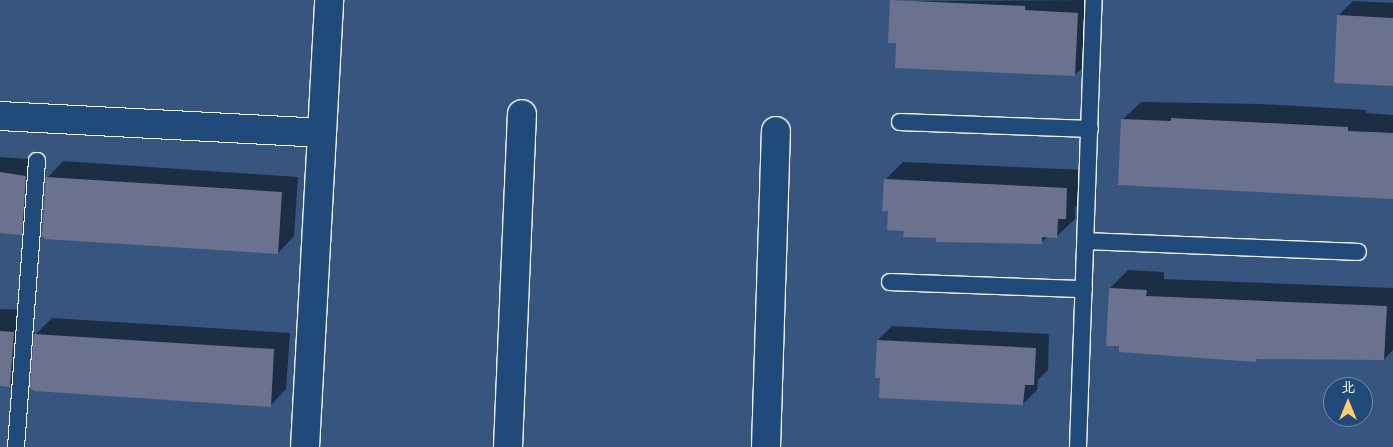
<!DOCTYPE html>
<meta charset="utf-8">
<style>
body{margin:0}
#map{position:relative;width:1393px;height:447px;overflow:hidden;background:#365680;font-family:"Comic Neue","LXGW WenKai TC",sans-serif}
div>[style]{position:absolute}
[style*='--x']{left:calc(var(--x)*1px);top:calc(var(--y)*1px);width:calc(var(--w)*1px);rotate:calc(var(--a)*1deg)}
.shadow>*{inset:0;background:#0007}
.building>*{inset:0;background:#6b728e}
.roads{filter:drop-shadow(1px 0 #f4f1e8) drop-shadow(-1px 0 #f4f1e8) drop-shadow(0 1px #f4f1e8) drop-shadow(0 -1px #f4f1e8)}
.lane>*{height:16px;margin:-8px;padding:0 8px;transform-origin:8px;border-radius:8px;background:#1f4a7a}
.street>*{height:28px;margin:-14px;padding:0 14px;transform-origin:14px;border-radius:14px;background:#1f4a7a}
span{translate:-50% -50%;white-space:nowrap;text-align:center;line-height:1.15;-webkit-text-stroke:4px #1f4a7a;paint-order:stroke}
.north{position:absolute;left:1323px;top:377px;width:50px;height:50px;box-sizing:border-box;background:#1f4a7a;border:1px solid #748da6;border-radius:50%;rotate:0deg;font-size:14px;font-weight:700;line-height:20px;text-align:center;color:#f4f1e8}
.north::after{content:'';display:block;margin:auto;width:18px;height:22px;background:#ffd166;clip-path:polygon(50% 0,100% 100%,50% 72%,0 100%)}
</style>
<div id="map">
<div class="shadow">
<div style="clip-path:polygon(1096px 0,1093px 57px,1075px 75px,897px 42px,891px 1px)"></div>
<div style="clip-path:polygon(1353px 1px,1393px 3px,1393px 84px,1339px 15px)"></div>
<div style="clip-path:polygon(1141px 102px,1261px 104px,1366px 110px,1366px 113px,1393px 115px,1393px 197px,1122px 120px)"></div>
<div style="clip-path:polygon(0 157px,40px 160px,37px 217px,21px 233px,0 232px)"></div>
<div style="clip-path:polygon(63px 161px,298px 177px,294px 236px,278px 253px,47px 178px)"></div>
<div style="clip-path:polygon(903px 162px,1085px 170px,1083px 200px,1075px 208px,1075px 219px,1056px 237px,1048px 236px,1041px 243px,937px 236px,905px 230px,889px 210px,885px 180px)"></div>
<div style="clip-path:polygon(1128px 270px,1164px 272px,1164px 279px,1393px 288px,1393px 350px,1384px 359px,1258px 358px,1255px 361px,1107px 345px,1110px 288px)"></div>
<div style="clip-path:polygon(0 309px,25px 310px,26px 369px,10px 386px,0 385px)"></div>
<div style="clip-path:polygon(52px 318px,290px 333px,286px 389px,270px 406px,32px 388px,36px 334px)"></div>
<div style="clip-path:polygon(892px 326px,1049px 334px,1048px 370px,1038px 380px,1037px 390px,1023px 404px,878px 340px)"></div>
</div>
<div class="building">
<div style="clip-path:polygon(890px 0,1025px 6px,1025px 10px,1078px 13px,1075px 76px,895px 68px,896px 43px,888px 43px)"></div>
<div style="clip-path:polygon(1337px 15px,1393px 18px,1393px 86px,1334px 83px)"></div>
<div style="clip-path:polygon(1171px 118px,1348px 127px,1348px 131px,1393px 133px,1393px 199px,1118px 185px,1121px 119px,1171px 121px)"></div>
<div style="clip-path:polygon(0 172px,26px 176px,22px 235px,0 233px)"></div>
<div style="clip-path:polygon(46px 177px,282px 192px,278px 254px,45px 239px,42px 236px)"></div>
<div style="clip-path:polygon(884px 179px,1067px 188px,1066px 219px,1058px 219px,1057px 238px,1042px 237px,1042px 244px,936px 242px,936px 238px,903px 237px,904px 231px,887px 230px,888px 211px,882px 211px)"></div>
<div style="clip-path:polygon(1109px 288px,1147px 290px,1146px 296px,1387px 306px,1384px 360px,1256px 359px,1256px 362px,1119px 352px,1119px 346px,1106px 346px)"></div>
<div style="clip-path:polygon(0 331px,14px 332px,10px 387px,0 386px)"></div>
<div style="clip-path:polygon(34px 334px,274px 349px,271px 407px,35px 391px,30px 388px)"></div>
<div style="clip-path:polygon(877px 340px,1036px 348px,1034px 385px,1025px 385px,1023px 405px,879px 398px,880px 378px,875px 378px)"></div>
</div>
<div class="roads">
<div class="lane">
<div style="--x:900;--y:122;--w:190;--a:2.1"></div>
<div style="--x:1086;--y:241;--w:272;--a:2.3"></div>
<div style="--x:890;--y:282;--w:194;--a:2.1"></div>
<div style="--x:16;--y:447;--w:287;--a:-85.8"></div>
<div style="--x:1078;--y:447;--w:447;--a:-88"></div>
</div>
<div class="street">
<div style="--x:0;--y:116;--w:322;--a:3"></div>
<div style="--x:305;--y:447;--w:448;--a:-86.9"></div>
<div style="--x:508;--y:447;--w:333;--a:-87.6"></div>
<div style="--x:766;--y:447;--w:316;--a:-88.2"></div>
</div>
</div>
<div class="north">北</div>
</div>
